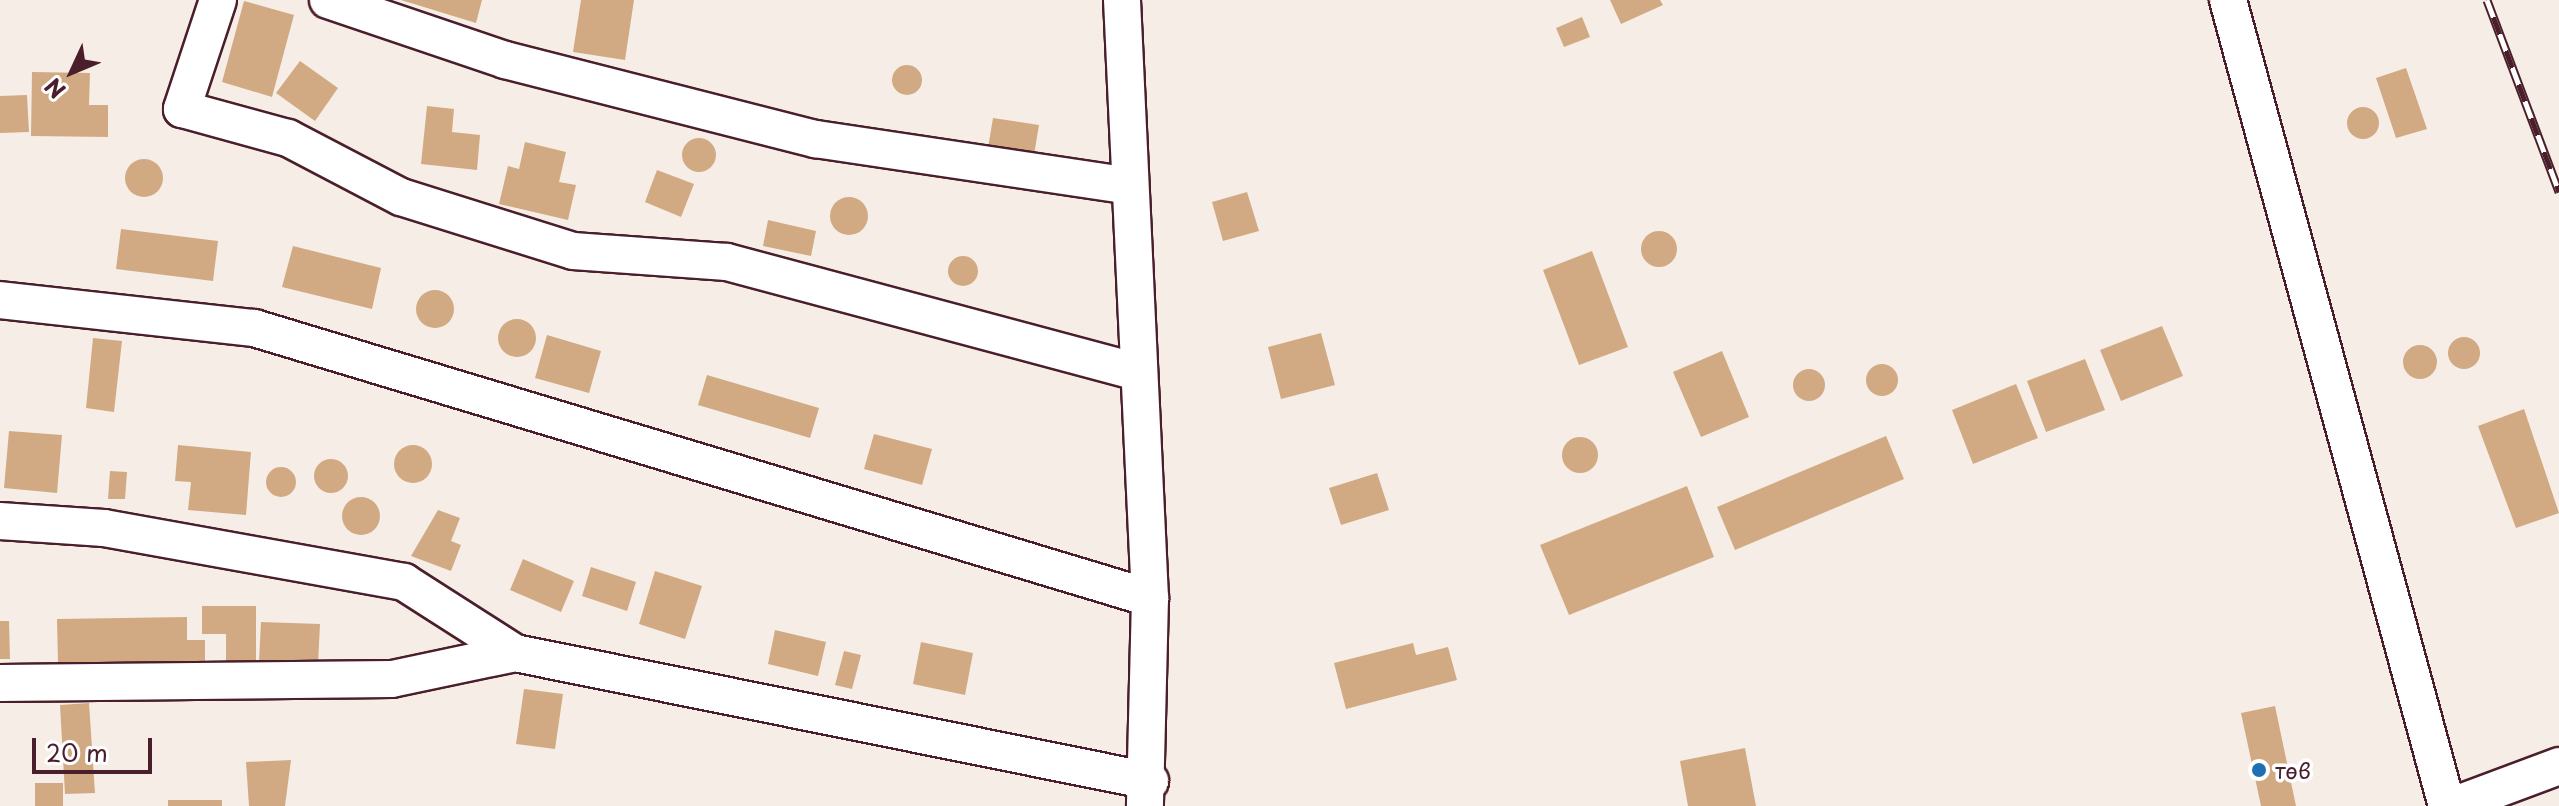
<!DOCTYPE html>
<meta charset="utf-8">
<style>
body{margin:0}
#map{position:relative;width:2559px;height:806px;overflow:hidden;background:#f6eee6;font-family:"Playpen Sans",sans-serif}
div>[style]{position:absolute}
[style*='--x']{left:calc(var(--x)*1px);top:calc(var(--y)*1px);width:calc(var(--w)*1px);rotate:calc(var(--a)*1deg)}
.building>*{inset:0;background:#d1aa83}
.round{border-radius:50%}
.roads{filter:drop-shadow(2px 0 #4a1f2b) drop-shadow(-2px 0 #4a1f2b) drop-shadow(0 2px #4a1f2b) drop-shadow(0 -2px #4a1f2b)}
.minor>*{height:36px;margin:-18px;padding:0 18px;transform-origin:18px;border-radius:18px;background:#fff}
.rail>*{height:9px;margin-top:-4.5px;transform-origin:0;background:repeating-linear-gradient(90deg,#fff 0 18px,#4a1f2b 0 36px);box-sizing:border-box;border-block:2px solid #4a1f2b}
.dots>*{width:22px;height:22px;translate:-50% -50%;box-sizing:border-box;border:4px solid #fff;border-radius:50%}
span{translate:-50% -50%;white-space:nowrap;text-align:center;line-height:1.15;-webkit-text-stroke:7px #fff;paint-order:stroke}
.poi-label{font-size:22px;color:#4a1f2b}
.left{translate:0 -50%;text-align:left}
.north{position:absolute;left:32px;top:32px;width:80px;height:80px;-webkit-text-stroke:6px #fff;paint-order:stroke;rotate:226deg;font-size:22px;font-weight:700;line-height:32px;text-align:center;color:#4a1f2b}
.north::after{content:'';display:block;margin:auto;width:28px;height:36px;background:#4a1f2b;clip-path:polygon(50% 0,100% 100%,50% 72%,0 100%)}
.scale{position:absolute;left:32px;top:738px;width:120px;height:36px;box-sizing:border-box;border:4px solid #4a1f2b;border-top:0;padding-left:10px;font-size:24px;line-height:28px;white-space:nowrap;color:#4a1f2b;-webkit-text-stroke:6px #fff;paint-order:stroke}
</style>
<div id="map">
<div class="building">
<div style="clip-path:polygon(401px 0,482px 0,476px 23px)"></div>
<div style="clip-path:polygon(581px 0,634px 0,625px 60px,573px 52px)"></div>
<div style="clip-path:polygon(1610px 0,1660px 0,1663px 5px,1621px 24px)"></div>
<div style="clip-path:polygon(244px 1px,294px 15px,272px 97px,222px 82px)"></div>
<div style="clip-path:polygon(1582px 17px,1590px 37px,1564px 47px,1556px 28px)"></div>
<div style="clip-path:polygon(300px 61px,338px 88px,315px 121px,276px 93px)"></div>
<div class="round" style="left:892px;top:65px;width:30px;height:30px"></div>
<div style="clip-path:polygon(2406px 68px,2427px 129px,2396px 138px,2376px 78px)"></div>
<div style="clip-path:polygon(32px 72px,90px 73px,89px 105px,108px 105px,108px 137px,31px 136px)"></div>
<div style="clip-path:polygon(27px 95px,29px 132px,0 133px,0 96px)"></div>
<div style="clip-path:polygon(427px 106px,454px 109px,452px 132px,480px 135px,477px 170px,421px 164px)"></div>
<div class="round" style="left:2347px;top:107px;width:32px;height:32px"></div>
<div style="clip-path:polygon(993px 118px,1039px 125px,1034px 155px,988px 148px)"></div>
<div class="round" style="left:682px;top:138px;width:34px;height:34px"></div>
<div style="clip-path:polygon(525px 142px,566px 152px,559px 182px,576px 185px,568px 220px,499px 204px,508px 166px,519px 169px)"></div>
<div class="round" style="left:125px;top:159px;width:38px;height:38px"></div>
<div style="clip-path:polygon(657px 170px,694px 184px,681px 217px,645px 202px)"></div>
<div style="clip-path:polygon(1247px 192px,1259px 231px,1223px 241px,1212px 202px)"></div>
<div class="round" style="left:830px;top:197px;width:38px;height:38px"></div>
<div style="clip-path:polygon(768px 220px,816px 231px,811px 256px,763px 246px)"></div>
<div style="clip-path:polygon(121px 229px,218px 241px,213px 281px,116px 269px)"></div>
<div class="round" style="left:1641px;top:231px;width:36px;height:36px"></div>
<div style="clip-path:polygon(293px 246px,381px 268px,372px 309px,282px 287px)"></div>
<div style="clip-path:polygon(1592px 251px,1628px 347px,1579px 365px,1543px 270px)"></div>
<div class="round" style="left:948px;top:256px;width:30px;height:30px"></div>
<div class="round" style="left:416px;top:290px;width:38px;height:38px"></div>
<div class="round" style="left:498px;top:319px;width:38px;height:38px"></div>
<div style="clip-path:polygon(2162px 326px,2183px 376px,2121px 401px,2100px 350px)"></div>
<div style="clip-path:polygon(1321px 333px,1335px 385px,1281px 399px,1268px 347px)"></div>
<div style="clip-path:polygon(547px 335px,601px 351px,589px 393px,535px 378px)"></div>
<div class="round" style="left:2448px;top:337px;width:32px;height:32px"></div>
<div style="clip-path:polygon(93px 338px,122px 341px,114px 412px,86px 408px)"></div>
<div class="round" style="left:2403px;top:345px;width:34px;height:34px"></div>
<div style="clip-path:polygon(1722px 351px,1749px 417px,1701px 437px,1673px 372px)"></div>
<div style="clip-path:polygon(2085px 359px,2105px 410px,2046px 432px,2027px 381px)"></div>
<div class="round" style="left:1866px;top:364px;width:32px;height:32px"></div>
<div class="round" style="left:1793px;top:369px;width:32px;height:32px"></div>
<div style="clip-path:polygon(707px 375px,819px 408px,810px 438px,698px 405px)"></div>
<div style="clip-path:polygon(2016px 384px,2038px 438px,1973px 464px,1952px 410px)"></div>
<div style="clip-path:polygon(2524px 409px,2559px 513px,2516px 528px,2478px 426px)"></div>
<div style="clip-path:polygon(9px 431px,62px 435px,57px 493px,4px 488px)"></div>
<div style="clip-path:polygon(874px 434px,932px 449px,922px 485px,864px 469px)"></div>
<div style="clip-path:polygon(1886px 436px,1904px 479px,1735px 550px,1717px 507px)"></div>
<div class="round" style="left:1562px;top:437px;width:36px;height:36px"></div>
<div class="round" style="left:394px;top:445px;width:38px;height:38px"></div>
<div style="clip-path:polygon(178px 445px,251px 452px,246px 515px,188px 510px,191px 482px,175px 481px)"></div>
<div class="round" style="left:314px;top:459px;width:34px;height:34px"></div>
<div class="round" style="left:266px;top:467px;width:30px;height:30px"></div>
<div style="clip-path:polygon(110px 471px,127px 472px,125px 499px,108px 499px)"></div>
<div style="clip-path:polygon(1377px 473px,1389px 510px,1341px 525px,1329px 488px)"></div>
<div style="clip-path:polygon(1687px 486px,1714px 557px,1569px 615px,1540px 545px)"></div>
<div class="round" style="left:342px;top:497px;width:38px;height:38px"></div>
<div style="clip-path:polygon(438px 510px,460px 518px,451px 541px,461px 545px,451px 571px,411px 556px)"></div>
<div style="clip-path:polygon(523px 559px,574px 581px,561px 612px,510px 590px)"></div>
<div style="clip-path:polygon(591px 567px,636px 582px,627px 611px,582px 596px)"></div>
<div style="clip-path:polygon(655px 571px,702px 586px,685px 639px,639px 624px)"></div>
<div style="clip-path:polygon(202px 606px,256px 606px,256px 665px,226px 665px,226px 634px,202px 634px)"></div>
<div style="clip-path:polygon(187px 617px,187px 640px,205px 640px,205px 663px,58px 664px,57px 619px)"></div>
<div style="clip-path:polygon(0 621px,9px 621px,10px 659px,0 659px)"></div>
<div style="clip-path:polygon(261px 622px,320px 624px,318px 664px,259px 662px)"></div>
<div style="clip-path:polygon(775px 630px,826px 642px,818px 676px,768px 664px)"></div>
<div style="clip-path:polygon(921px 642px,973px 653px,965px 695px,913px 684px)"></div>
<div style="clip-path:polygon(1413px 643px,1416px 655px,1448px 647px,1457px 680px,1346px 709px,1334px 663px)"></div>
<div style="clip-path:polygon(844px 651px,861px 655px,852px 689px,835px 685px)"></div>
<div style="clip-path:polygon(524px 689px,563px 694px,555px 749px,516px 744px)"></div>
<div style="clip-path:polygon(89px 703px,95px 793px,65px 794px,60px 705px)"></div>
<div style="clip-path:polygon(2275px 706px,2296px 806px,2261px 806px,2241px 713px)"></div>
<div style="clip-path:polygon(1745px 748px,1756px 806px,1688px 806px,1680px 761px)"></div>
<div style="clip-path:polygon(291px 760px,285px 806px,249px 806px,246px 762px)"></div>
<div style="clip-path:polygon(35px 783px,63px 783px,63px 806px,35px 806px)"></div>
<div style="clip-path:polygon(168px 800px,222px 800px,222px 806px,168px 806px)"></div>
</div>
<div class="roads">
<div class="minor">
<div style="--x:218;--y:0;--w:115;--a:108.3"></div>
<div style="--x:182;--y:109;--w:110;--a:15.3"></div>
<div style="--x:288;--y:138;--w:127;--a:27.6"></div>
<div style="--x:401;--y:197;--w:180;--a:17.4"></div>
<div style="--x:573;--y:251;--w:154;--a:4.1"></div>
<div style="--x:727;--y:262;--w:422;--a:15"></div>
<div style="--x:328;--y:0;--w:187;--a:18.7"></div>
<div style="--x:505;--y:60;--w:321;--a:14.3"></div>
<div style="--x:816;--y:139;--w:317;--a:8.5"></div>
<div style="--x:1122;--y:0;--w:599;--a:87.32"></div>
<div style="--x:1150;--y:598;--w:208;--a:91.4"></div>
<div style="--x:2228;--y:0;--w:835;--a:74.8"></div>
<div style="--x:0;--y:300;--w:256;--a:6.3"></div>
<div style="--x:254;--y:328;--w:936;--a:16.77"></div>
<div style="--x:0;--y:521;--w:104;--a:3.9"></div>
<div style="--x:104;--y:528;--w:305;--a:10.2"></div>
<div style="--x:404;--y:582;--w:132;--a:32.6"></div>
<div style="--x:0;--y:683;--w:392;--a:-0.6"></div>
<div style="--x:392;--y:679;--w:126;--a:-11.9"></div>
<div style="--x:515;--y:653;--w:648;--a:11.4"></div>
<div style="--x:2452;--y:806;--w:114;--a:-20.5"></div>
</div>
</div>
<div class="rail">
<div style="--x:2487;--y:0;--w:205;--a:69.4"></div>
</div>
<div class="dots">
<div style="left:2259px;top:770px;background:#1f6fb2"></div>
</div>
<div class="poi-label">
<span class="left" style="left:2275px;top:770px">төв</span>
</div>
<div class="north">N</div>
<div class="scale">20 m</div>
</div>
